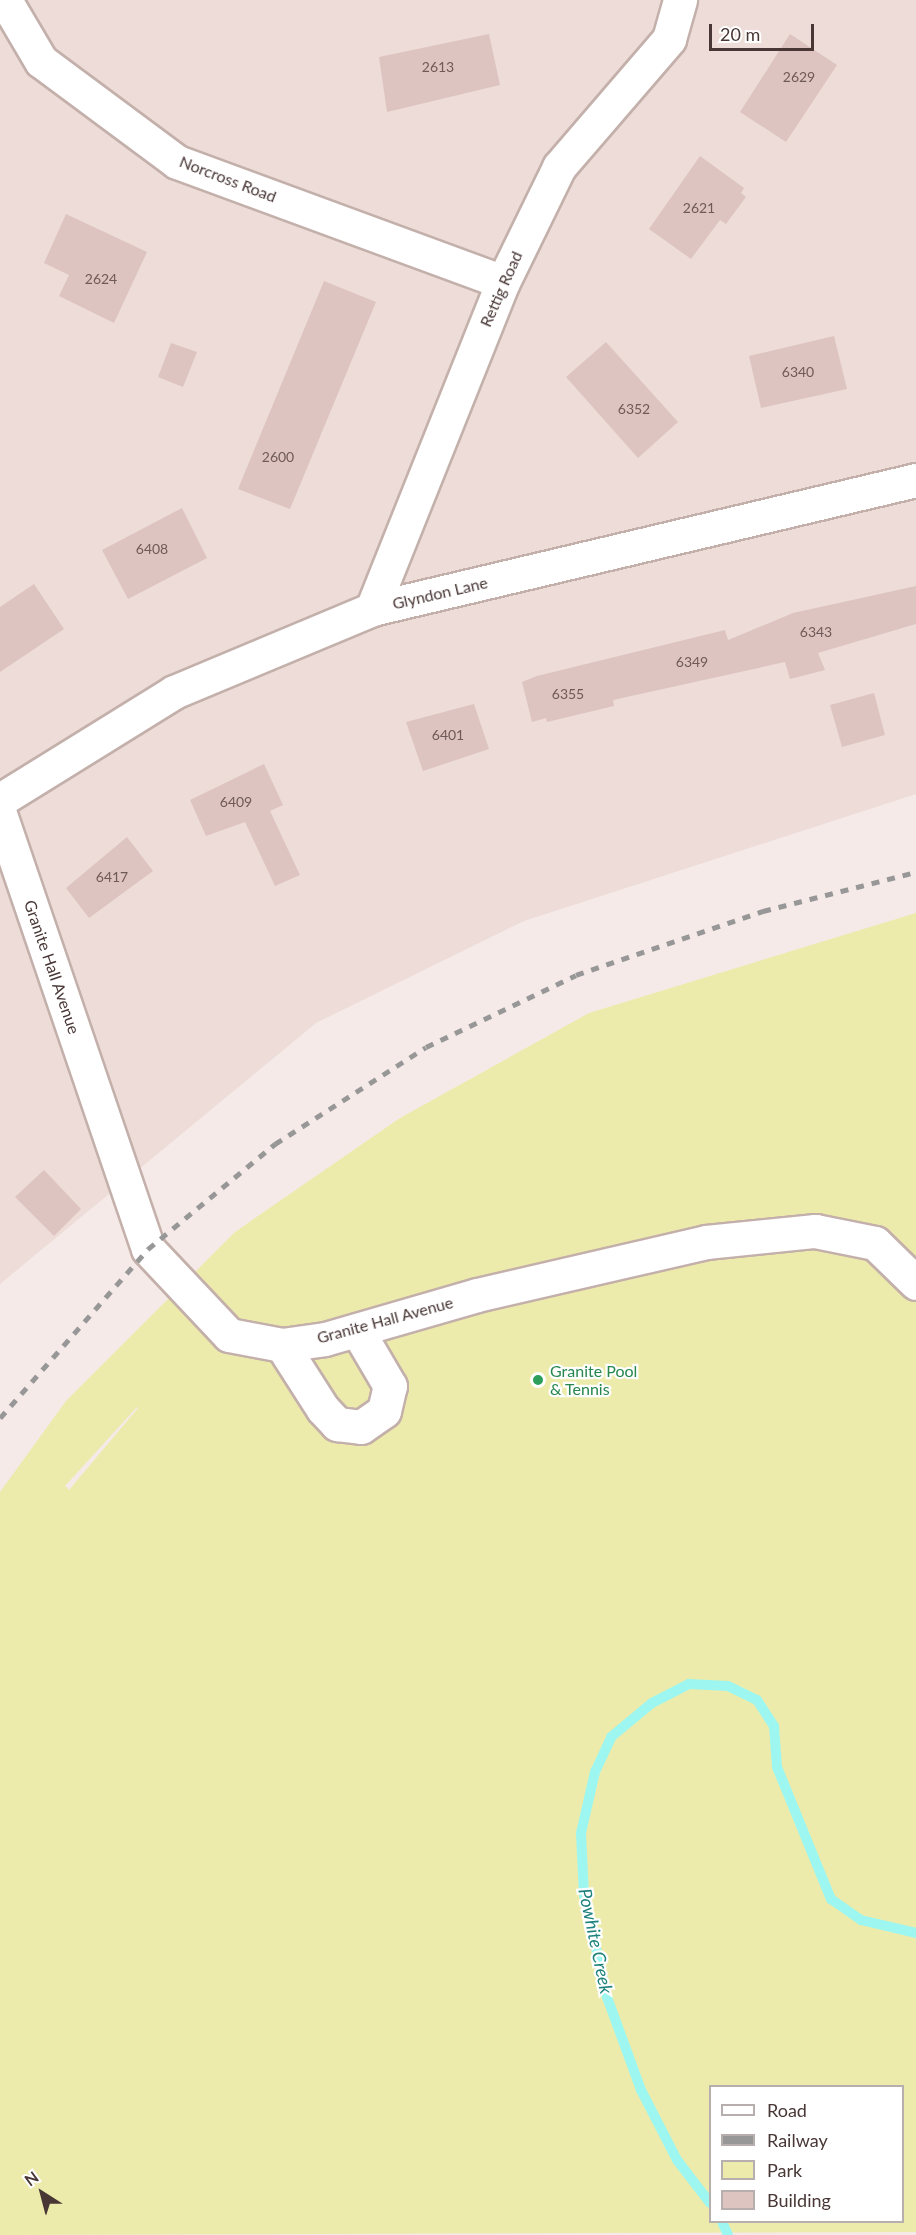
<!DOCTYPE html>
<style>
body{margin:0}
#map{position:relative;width:916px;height:2235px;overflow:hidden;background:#f5eae7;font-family:Lato,sans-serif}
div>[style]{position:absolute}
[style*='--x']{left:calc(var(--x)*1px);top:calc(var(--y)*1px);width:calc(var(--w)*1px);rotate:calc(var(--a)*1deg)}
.residential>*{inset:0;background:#eddcd8}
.green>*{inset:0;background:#edebab}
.stream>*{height:10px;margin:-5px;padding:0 5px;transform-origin:5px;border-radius:5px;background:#9df7f0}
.building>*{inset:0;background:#dec4c1}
.roads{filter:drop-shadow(2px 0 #c4b0ab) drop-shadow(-2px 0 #c4b0ab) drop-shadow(0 2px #c4b0ab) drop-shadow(0 -2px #c4b0ab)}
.minor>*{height:33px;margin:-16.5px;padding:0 16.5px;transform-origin:16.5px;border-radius:16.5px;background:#fff}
.rail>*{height:4.5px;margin-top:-2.25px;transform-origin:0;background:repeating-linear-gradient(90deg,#979797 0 8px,transparent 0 16px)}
.dots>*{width:16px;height:16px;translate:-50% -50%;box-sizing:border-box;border:3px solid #fff;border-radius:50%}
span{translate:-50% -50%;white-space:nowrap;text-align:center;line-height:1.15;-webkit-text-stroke:4.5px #fff;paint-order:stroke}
.number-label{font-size:14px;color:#6e5a58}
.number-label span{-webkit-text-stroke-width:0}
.street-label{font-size:16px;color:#483735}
.leisure-label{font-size:16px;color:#27864d}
.left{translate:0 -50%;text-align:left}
.water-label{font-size:18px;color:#1d827c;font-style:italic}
.legend{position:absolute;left:709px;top:2085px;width:195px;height:138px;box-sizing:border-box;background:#fff;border:2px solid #b6afae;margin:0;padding:8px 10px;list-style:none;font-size:18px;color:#483735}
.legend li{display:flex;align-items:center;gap:12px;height:30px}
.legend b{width:30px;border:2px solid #b6afae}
.north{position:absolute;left:12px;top:2163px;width:60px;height:60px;-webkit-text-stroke:4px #fff;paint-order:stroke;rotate:324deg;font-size:16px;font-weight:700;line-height:24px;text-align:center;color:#483735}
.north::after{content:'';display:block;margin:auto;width:21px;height:27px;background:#483735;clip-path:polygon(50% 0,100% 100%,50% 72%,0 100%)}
.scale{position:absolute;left:709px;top:24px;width:105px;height:27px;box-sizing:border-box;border:3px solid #483735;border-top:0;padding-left:8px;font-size:18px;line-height:21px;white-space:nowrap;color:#483735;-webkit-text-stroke:4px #fff;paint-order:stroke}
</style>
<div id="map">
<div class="residential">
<div style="clip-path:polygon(0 0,916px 0,916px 794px,524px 921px,316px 1023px,0 1284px)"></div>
</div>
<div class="green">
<div style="clip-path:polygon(evenodd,916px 913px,916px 2232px,0 2235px,0 1492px,66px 1401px,235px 1232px,400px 1118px,589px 1013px,916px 913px,137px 1407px,138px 1408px,69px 1490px,65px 1486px,137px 1407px,916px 913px,710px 2086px,902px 2086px,902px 2222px,710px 2222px,710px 2086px)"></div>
</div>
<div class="stream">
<div style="--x:710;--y:2203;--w:54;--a:-127.5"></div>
<div style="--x:677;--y:2160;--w:79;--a:-117.2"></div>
<div style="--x:641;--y:2090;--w:99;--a:-110.1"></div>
<div style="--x:607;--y:1997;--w:105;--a:-102.7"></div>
<div style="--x:584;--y:1895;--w:62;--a:-92.8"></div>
<div style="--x:581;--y:1833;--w:63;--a:-77.1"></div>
<div style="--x:595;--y:1772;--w:38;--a:-65"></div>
<div style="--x:611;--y:1737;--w:53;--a:-39.7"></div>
<div style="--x:652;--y:1703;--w:42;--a:-27.2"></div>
<div style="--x:689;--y:1684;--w:39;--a:3"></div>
<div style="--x:728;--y:1686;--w:32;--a:26"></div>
<div style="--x:757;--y:1700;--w:31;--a:57"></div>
<div style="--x:774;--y:1726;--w:41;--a:85.8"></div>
<div style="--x:777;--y:1767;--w:143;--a:67.8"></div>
<div style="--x:831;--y:1899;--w:37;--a:35"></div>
<div style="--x:861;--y:1920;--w:57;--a:13.3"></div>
<div style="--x:722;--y:2222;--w:14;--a:65"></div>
</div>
<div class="building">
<div style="clip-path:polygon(489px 34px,500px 85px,387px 112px,379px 57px)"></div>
<div style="clip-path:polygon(790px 34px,837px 65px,786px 142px,740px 112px)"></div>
<div style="clip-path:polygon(700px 156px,744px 188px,741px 193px,746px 197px,726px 224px,720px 220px,691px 259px,649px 229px)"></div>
<div style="clip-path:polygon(66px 214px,147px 252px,114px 323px,59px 296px,69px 275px,44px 263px)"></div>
<div style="clip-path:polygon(324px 281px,376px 302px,290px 509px,238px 489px)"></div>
<div style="clip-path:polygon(834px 336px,847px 389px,761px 408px,749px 356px)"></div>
<div style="clip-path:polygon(606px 342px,678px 422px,638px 458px,566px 377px)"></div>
<div style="clip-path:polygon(171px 343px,197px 352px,183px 387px,158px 377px)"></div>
<div style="clip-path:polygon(182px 508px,207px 558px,128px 599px,102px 550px)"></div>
<div style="clip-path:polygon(34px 584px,64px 629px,0 672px,0 607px)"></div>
<div style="clip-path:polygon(916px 586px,916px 624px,818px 653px,825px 670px,790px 679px,785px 662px,613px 700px,614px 706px,547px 722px,546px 718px,532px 722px,522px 682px,537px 676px,725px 630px,728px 640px,793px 613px)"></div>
<div style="clip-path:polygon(874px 693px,885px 735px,842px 747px,830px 705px)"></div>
<div style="clip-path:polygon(474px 704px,489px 749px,423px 771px,406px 722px)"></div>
<div style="clip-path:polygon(264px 764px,283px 805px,270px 811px,300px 875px,275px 886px,245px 822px,206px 836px,190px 800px)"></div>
<div style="clip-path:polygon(127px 837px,153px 871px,89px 918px,66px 888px)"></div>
<div style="clip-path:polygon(44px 1170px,81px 1209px,54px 1236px,15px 1197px)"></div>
</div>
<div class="roads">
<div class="minor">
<div style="--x:5;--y:0;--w:71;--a:59.5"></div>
<div style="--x:41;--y:61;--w:169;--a:36.6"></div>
<div style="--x:177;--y:162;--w:347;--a:20.2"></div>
<div style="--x:372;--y:609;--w:352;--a:-68.2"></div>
<div style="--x:503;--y:282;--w:128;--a:-64"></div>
<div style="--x:559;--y:167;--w:169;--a:-49.3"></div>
<div style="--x:669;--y:39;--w:41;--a:-74.2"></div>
<div style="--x:0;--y:800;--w:205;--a:-31.8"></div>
<div style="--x:174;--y:692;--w:215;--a:-22.7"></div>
<div style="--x:372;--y:609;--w:559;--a:-13.34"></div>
<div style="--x:0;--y:814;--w:459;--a:71.2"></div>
<div style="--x:148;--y:1249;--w:118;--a:46.7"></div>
<div style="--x:229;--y:1335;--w:54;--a:10.7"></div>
<div style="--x:282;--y:1345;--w:43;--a:-7.9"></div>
<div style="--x:325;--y:1339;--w:158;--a:-16.1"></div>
<div style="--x:477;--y:1295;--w:235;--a:-13"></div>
<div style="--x:706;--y:1242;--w:110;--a:-5.8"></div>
<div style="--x:815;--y:1231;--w:61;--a:11.3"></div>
<div style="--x:875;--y:1243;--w:57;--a:44.3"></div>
<div style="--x:282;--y:1345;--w:76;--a:57.4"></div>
<div style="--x:323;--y:1409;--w:21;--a:47"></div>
<div style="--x:337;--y:1424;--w:24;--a:7"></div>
<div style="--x:361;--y:1427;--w:28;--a:-35"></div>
<div style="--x:384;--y:1411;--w:26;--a:-77"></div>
<div style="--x:390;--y:1386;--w:65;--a:-120.5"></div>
</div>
</div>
<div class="rail">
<div style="--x:0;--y:1418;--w:225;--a:-48.8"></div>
<div style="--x:148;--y:1249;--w:165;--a:-39.6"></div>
<div style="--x:275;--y:1144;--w:179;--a:-32.7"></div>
<div style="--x:426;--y:1047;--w:166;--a:-25.6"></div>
<div style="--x:576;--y:975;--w:198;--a:-18.9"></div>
<div style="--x:763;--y:911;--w:158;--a:-14.3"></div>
</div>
<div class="dots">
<div style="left:538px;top:1380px;background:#2e9e5b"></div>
</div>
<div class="number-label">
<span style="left:438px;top:67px">2613</span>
<span style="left:799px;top:77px">2629</span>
<span style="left:699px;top:208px">2621</span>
<span style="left:101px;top:279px">2624</span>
<span style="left:798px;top:372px">6340</span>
<span style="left:634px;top:409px">6352</span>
<span style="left:278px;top:457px">2600</span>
<span style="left:152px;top:549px">6408</span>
<span style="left:816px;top:632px">6343</span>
<span style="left:692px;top:662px">6349</span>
<span style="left:568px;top:694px">6355</span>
<span style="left:448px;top:735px">6401</span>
<span style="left:236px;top:802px">6409</span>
<span style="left:112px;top:877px">6417</span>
</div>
<div class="street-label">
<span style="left:228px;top:179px;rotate:21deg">Norcross Road</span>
<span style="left:501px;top:289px;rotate:-66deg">Rettig Road</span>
<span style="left:440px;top:593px;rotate:-13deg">Glyndon Lane</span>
<span style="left:52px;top:967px;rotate:71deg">Granite Hall Avenue</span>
<span style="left:385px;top:1320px;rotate:-15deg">Granite Hall Avenue</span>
</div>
<div class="leisure-label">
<span class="left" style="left:550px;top:1380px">Granite Pool<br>&amp; Tennis</span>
</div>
<div class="water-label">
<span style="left:596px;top:1941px;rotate:78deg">Powhite Creek</span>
</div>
<ul class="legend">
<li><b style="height:8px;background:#fff"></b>Road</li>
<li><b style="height:8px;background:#979797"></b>Railway</li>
<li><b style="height:16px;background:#edebab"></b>Park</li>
<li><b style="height:16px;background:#dec4c1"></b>Building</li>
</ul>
<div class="north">N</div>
<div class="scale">20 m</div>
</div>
